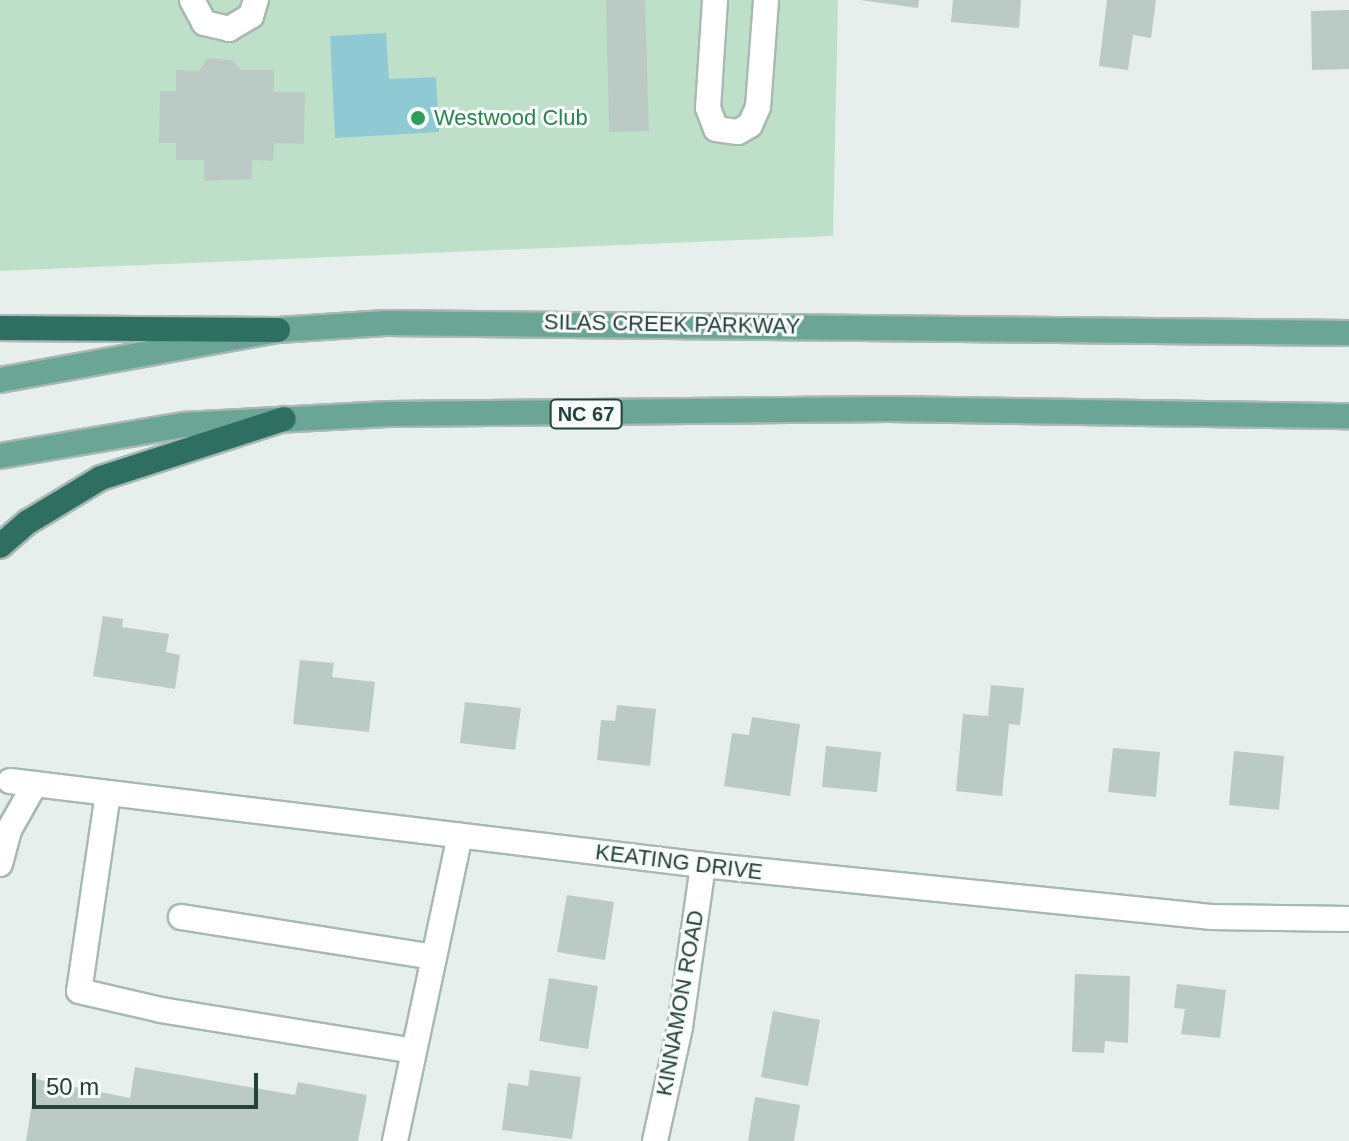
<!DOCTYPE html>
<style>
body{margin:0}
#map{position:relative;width:1349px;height:1141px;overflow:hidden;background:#e6efeb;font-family:Helvetica,sans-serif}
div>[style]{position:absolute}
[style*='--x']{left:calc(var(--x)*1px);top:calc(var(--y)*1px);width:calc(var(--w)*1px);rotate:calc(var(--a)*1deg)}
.green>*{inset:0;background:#bfe0c8}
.water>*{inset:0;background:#8ec9d4}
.building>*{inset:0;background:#bbcac4}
.roads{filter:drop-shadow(2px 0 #a8b8b2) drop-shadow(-2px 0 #a8b8b2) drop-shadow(0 2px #a8b8b2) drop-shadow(0 -2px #a8b8b2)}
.minor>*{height:24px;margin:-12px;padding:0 12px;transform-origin:12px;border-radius:12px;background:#fff}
.major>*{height:24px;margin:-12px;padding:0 12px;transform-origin:12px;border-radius:12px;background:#6aa596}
.highway>*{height:24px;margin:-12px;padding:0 12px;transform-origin:12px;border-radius:12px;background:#2f6f62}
.dots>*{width:22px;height:22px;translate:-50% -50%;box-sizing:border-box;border:4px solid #f7fbf9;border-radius:50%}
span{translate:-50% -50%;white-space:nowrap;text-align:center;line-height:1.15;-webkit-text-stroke:6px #f7fbf9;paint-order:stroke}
.shield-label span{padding:2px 6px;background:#f7fbf9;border:2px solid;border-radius:6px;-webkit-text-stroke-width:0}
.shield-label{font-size:20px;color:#24423a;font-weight:700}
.leisure-label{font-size:22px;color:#27864d}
.left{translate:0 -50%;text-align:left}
.street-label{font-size:22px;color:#24423a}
.scale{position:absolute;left:32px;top:1073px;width:226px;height:36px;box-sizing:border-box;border:4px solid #24423a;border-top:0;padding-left:10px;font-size:24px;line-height:28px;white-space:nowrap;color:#24423a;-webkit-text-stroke:6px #f7fbf9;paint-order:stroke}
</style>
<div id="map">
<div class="green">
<div style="clip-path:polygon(0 0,838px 0,833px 236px,0 271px)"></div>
</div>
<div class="water">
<div style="clip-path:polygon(386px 33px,389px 79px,436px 77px,439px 132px,335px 138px,330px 36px)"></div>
</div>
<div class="building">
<div style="clip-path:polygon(606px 0,645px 0,649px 131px,609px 132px)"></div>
<div style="clip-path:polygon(860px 0,919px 0,918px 8px)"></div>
<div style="clip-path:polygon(953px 0,1021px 0,1019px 28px,951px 22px)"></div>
<div style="clip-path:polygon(1107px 0,1156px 0,1151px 38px,1133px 35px,1128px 70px,1099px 66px)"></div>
<div style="clip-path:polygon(1349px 10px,1349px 69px,1312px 70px,1311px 11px)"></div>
<div style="clip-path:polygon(208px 58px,232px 60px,241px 70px,274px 70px,274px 92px,305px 92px,304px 144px,274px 143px,273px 161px,252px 160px,252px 179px,204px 181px,204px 160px,176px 160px,176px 143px,159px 143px,160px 91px,176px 91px,176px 70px,199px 71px)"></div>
<div style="clip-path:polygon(103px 616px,123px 619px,122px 627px,169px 634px,166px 652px,180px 655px,175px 689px,93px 676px)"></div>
<div style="clip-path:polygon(300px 660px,334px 663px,332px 677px,375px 682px,369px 732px,293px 724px)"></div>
<div style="clip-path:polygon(991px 685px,1024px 688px,1020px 725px,1009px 724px,1002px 796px,956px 791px,963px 714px,988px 716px)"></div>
<div style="clip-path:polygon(465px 702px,521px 708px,515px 750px,460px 743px)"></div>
<div style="clip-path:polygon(617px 705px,656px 709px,650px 766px,597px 760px,601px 720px,615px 721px)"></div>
<div style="clip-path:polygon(752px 717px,800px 724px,790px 796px,724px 786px,732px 733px,749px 735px)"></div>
<div style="clip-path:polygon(826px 746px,881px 752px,877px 792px,822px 787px)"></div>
<div style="clip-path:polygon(1113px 748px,1160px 752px,1156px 797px,1108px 792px)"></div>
<div style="clip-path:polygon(1234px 751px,1284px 756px,1279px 810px,1229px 805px)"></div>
<div style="clip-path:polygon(567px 895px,614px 902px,605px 960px,557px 952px)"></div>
<div style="clip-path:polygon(1075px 974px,1130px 976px,1128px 1043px,1105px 1041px,1104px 1053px,1072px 1052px)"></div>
<div style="clip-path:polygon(549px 978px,598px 986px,588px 1049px,539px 1041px)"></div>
<div style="clip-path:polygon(1177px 984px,1226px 990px,1220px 1038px,1181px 1034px,1185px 1009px,1174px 1008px)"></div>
<div style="clip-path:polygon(773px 1011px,820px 1020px,808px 1086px,761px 1077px)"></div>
<div style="clip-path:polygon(135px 1067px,295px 1095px,298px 1082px,367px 1095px,358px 1141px,26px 1141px,36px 1079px,130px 1098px)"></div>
<div style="clip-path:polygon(530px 1070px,581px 1077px,572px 1139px,502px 1130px,508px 1083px,528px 1086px)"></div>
<div style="clip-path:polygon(755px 1097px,800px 1105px,794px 1141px,748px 1141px)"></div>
</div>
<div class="roads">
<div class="minor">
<div style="--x:192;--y:0;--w:26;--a:62"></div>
<div style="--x:204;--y:23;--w:26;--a:13"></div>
<div style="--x:229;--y:29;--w:26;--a:-31"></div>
<div style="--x:251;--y:16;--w:17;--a:-73"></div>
<div style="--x:715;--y:0;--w:108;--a:93.7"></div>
<div style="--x:708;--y:108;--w:22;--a:69"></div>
<div style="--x:716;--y:129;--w:22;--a:8"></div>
<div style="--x:738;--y:132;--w:14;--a:-30"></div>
<div style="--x:750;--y:125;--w:20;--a:-66"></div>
<div style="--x:758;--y:107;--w:107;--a:-85.7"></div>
<div style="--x:10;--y:781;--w:698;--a:6.91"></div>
<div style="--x:703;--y:865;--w:511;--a:5.84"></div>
<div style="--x:1211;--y:917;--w:138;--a:0.8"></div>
<div style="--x:108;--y:793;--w:200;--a:98.3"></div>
<div style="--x:79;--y:991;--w:84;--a:13"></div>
<div style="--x:161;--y:1010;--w:255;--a:9.2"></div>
<div style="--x:0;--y:864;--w:35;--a:-75"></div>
<div style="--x:9;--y:830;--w:53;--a:-60.5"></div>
<div style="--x:181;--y:917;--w:256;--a:9"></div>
<div style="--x:395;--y:1141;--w:312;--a:-78"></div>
<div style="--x:655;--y:1141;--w:117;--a:-77.6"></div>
<div style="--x:680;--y:1027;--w:164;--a:-81.9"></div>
</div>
<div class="major">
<div style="--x:0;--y:380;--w:282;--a:-10.2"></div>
<div style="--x:278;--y:330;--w:108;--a:-3.7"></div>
<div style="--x:386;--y:323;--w:963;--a:0.59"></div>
<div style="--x:0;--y:456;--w:187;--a:-9.6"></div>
<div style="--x:184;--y:425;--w:204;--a:-3.1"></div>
<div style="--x:388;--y:414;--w:501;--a:-0.57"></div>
<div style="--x:889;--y:409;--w:460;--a:0.9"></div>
</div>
<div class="highway">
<div style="--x:0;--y:328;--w:278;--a:0.4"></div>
<div style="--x:0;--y:546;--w:37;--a:-41"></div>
<div style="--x:28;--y:522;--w:85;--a:-31.1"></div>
<div style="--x:101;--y:478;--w:192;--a:-17.9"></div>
</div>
</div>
<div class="dots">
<div style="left:418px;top:118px;background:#2e9e5b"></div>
</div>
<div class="shield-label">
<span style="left:586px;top:414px">NC 67</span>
</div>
<div class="leisure-label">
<span class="left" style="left:434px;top:118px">Westwood Club</span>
</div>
<div class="street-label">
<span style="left:672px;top:324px;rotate:1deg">SILAS CREEK PARKWAY</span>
<span style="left:679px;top:862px;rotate:7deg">KEATING DRIVE</span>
<span style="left:680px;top:1003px;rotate:-80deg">KINNAMON ROAD</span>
</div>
<div class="scale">50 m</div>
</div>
